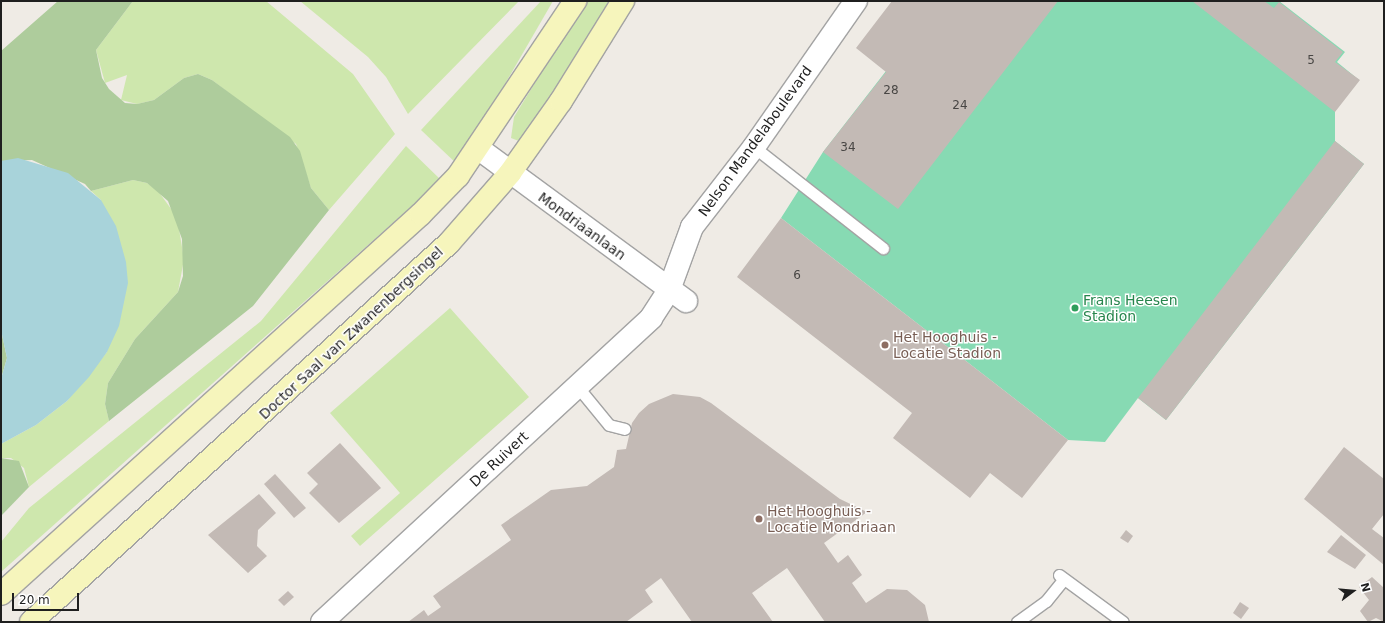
<!DOCTYPE html>
<style>
body{margin:0}
#map{position:relative;width:1385px;height:623px;overflow:hidden;background:#efebe5;font-family:"DejaVu Sans",sans-serif}
div>[style]{position:absolute}
[style*='--x']{left:calc(var(--x)*1px);top:calc(var(--y)*1px);width:calc(var(--w)*1px);rotate:calc(var(--a)*1deg)}
.grass>*{inset:0;background:#cee7ad}
.forest>*{inset:0;background:#aecc9c}
.pitch>*{inset:0;background:#87dab3}
.water>*{inset:0;background:#a8d3da}
.building>*{inset:0;background:#c3bab5}
.roads{filter:drop-shadow(1px 0 #a3a3a3) drop-shadow(-1px 0 #a3a3a3) drop-shadow(0 1px #a3a3a3) drop-shadow(0 -1px #a3a3a3)}
.service>*{height:11px;margin:-5.5px;padding:0 5.5px;transform-origin:5.5px;border-radius:5.5px;background:#fff}
.minor>*{height:22px;margin:-11px;padding:0 11px;transform-origin:11px;border-radius:11px;background:#fff}
.secondary>*{height:22px;margin:-11px;padding:0 11px;transform-origin:11px;border-radius:11px;background:#f6f5bc}
.dots>*{width:11px;height:11px;translate:-50% -50%;box-sizing:border-box;border:2px solid #fff;border-radius:50%}
span{translate:-50% -50%;white-space:nowrap;text-align:center;line-height:1.15;-webkit-text-stroke:3px #fff;paint-order:stroke}
.number-label{font-size:12px;color:#484644}
.number-label span{-webkit-text-stroke-width:0}
.street-label{font-size:14px;color:#1f1f1f}
.leisure-label{font-size:14px;color:#27864d}
.left{translate:0 -50%;text-align:left}
.education-label{font-size:14px;color:#785e54}
.frame{position:absolute;inset:0;border:2px solid #1f1f1f;pointer-events:none}
.north{position:absolute;left:1333px;top:571px;width:40px;height:40px;-webkit-text-stroke:3px #fff;paint-order:stroke;rotate:74deg;font-size:11px;font-weight:700;line-height:16px;text-align:center;color:#1f1f1f}
.north::after{content:'';display:block;margin:auto;width:14px;height:18px;background:#1f1f1f;clip-path:polygon(50% 0,100% 100%,50% 72%,0 100%)}
.scale{position:absolute;left:12px;top:593px;width:67px;height:18px;box-sizing:border-box;border:2px solid #1f1f1f;border-top:0;padding-left:5px;font-size:12px;line-height:14px;white-space:nowrap;color:#1f1f1f;-webkit-text-stroke:3px #fff;paint-order:stroke}
</style>
<div id="map">
<div class="grass">
<div style="clip-path:polygon(133px 1px,266px 1px,353px 74px,395px 134px,329px 210px,311px 188px,296px 144px,212px 80px,198px 74px,184px 78px,154px 100px,137px 104px,121px 100px,127px 75px,105px 83px,96px 50px)"></div>
<div style="clip-path:polygon(300px 1px,519px 1px,408px 114px,386px 77px,368px 57px)"></div>
<div style="clip-path:polygon(541px 1px,553px 1px,458px 165px,421px 130px)"></div>
<div style="clip-path:polygon(585px 1px,610px 1px,524px 143px,511px 138px,514px 117px)"></div>
<div style="clip-path:polygon(406px 146px,441px 180px,1px 572px,1px 542px,29px 508px,261px 321px)"></div>
<div style="clip-path:polygon(133px 180px,147px 183px,158px 191px,177px 217px,184px 259px,178px 292px,135px 339px,108px 383px,105px 404px,109px 421px,29px 487px,24px 468px,11px 458px,1px 458px,1px 444px,36px 425px,67px 401px,107px 352px,101px 200px,91px 191px)"></div>
<div style="clip-path:polygon(450px 308px,529px 397px,360px 546px,351px 536px,400px 493px,330px 413px)"></div>
</div>
<div class="forest">
<div style="clip-path:polygon(58px 1px,133px 1px,96px 50px,102px 78px,109px 89px,125px 103px,137px 104px,154px 100px,184px 78px,198px 74px,212px 80px,290px 137px,300px 151px,311px 188px,329px 210px,253px 306px,109px 421px,105px 404px,108px 383px,135px 339px,178px 292px,183px 276px,182px 239px,168px 201px,147px 183px,133px 180px,91px 191px,85px 184px,32px 160px,1px 161px,1px 51px)"></div>
<div style="clip-path:polygon(1px 330px,7px 358px,1px 379px)"></div>
<div style="clip-path:polygon(1px 458px,19px 461px,29px 487px,1px 516px)"></div>
</div>
<div class="pitch">
<div style="clip-path:polygon(893px 1px,1279px 1px,1345px 52px,1337px 62px,1359px 80px,1335px 111px,1335px 141px,1364px 164px,1166px 420px,1138px 398px,1105px 442px,1068px 440px,781px 218px,823px 152px,886px 71px)"></div>
</div>
<div class="water">
<div style="clip-path:polygon(18px 158px,68px 173px,101px 200px,116px 226px,126px 262px,128px 283px,119px 326px,107px 352px,89px 377px,67px 401px,36px 425px,1px 444px,1px 379px,7px 358px,1px 330px,1px 161px)"></div>
</div>
<div class="building">
<div style="clip-path:polygon(892px 1px,1058px 1px,898px 209px,823px 152px,886px 72px,856px 48px)"></div>
<div style="clip-path:polygon(1192px 1px,1264px 1px,1274px 8px,1279px 2px,1343px 52px,1335px 62px,1360px 80px,1335px 112px)"></div>
<div style="clip-path:polygon(1335px 141px,1364px 164px,1166px 420px,1138px 398px)"></div>
<div style="clip-path:polygon(781px 218px,1068px 440px,1022px 498px,990px 473px,970px 498px,893px 438px,912px 413px,737px 277px)"></div>
<div style="clip-path:polygon(673px 394px,700px 397px,711px 403px,840px 499px,867px 512px,824px 543px,838px 563px,848px 555px,862px 575px,852px 583px,866px 603px,887px 589px,907px 590px,925px 605px,929px 622px,825px 622px,787px 568px,752px 593px,773px 622px,692px 622px,661px 578px,645px 590px,653px 602px,626px 622px,408px 622px,424px 610px,428px 616px,441px 607px,433px 596px,511px 540px,501px 525px,551px 490px,587px 486px,614px 467px,617px 450px,626px 449px,632px 423px,639px 413px,649px 404px)"></div>
<div style="clip-path:polygon(340px 443px,381px 488px,339px 523px,309px 493px,318px 484px,307px 473px)"></div>
<div style="clip-path:polygon(1344px 447px,1384px 479px,1384px 514px,1372px 529px,1384px 538px,1384px 565px,1304px 499px)"></div>
<div style="clip-path:polygon(275px 474px,306px 508px,294px 518px,264px 484px)"></div>
<div style="clip-path:polygon(259px 494px,276px 513px,258px 530px,257px 546px,267px 556px,248px 573px,208px 535px)"></div>
<div style="clip-path:polygon(1126px 530px,1133px 536px,1128px 543px,1120px 538px)"></div>
<div style="clip-path:polygon(1341px 535px,1366px 555px,1355px 569px,1327px 552px)"></div>
<div style="clip-path:polygon(1372px 577px,1384px 588px,1384px 622px,1376px 618px,1368px 622px,1360px 611px,1369px 600px,1359px 587px)"></div>
<div style="clip-path:polygon(288px 591px,294px 597px,284px 606px,278px 600px)"></div>
<div style="clip-path:polygon(1240px 602px,1249px 608px,1241px 619px,1233px 613px)"></div>
</div>
<div class="roads">
<div class="service">
<div style="--x:754;--y:147;--w:164;--a:38.1"></div>
<div style="--x:577;--y:386;--w:50;--a:50.6"></div>
<div style="--x:609;--y:425;--w:16;--a:14"></div>
<div style="--x:1059;--y:575;--w:79;--a:36.3"></div>
<div style="--x:1017;--y:622;--w:36;--a:-36"></div>
<div style="--x:1046;--y:601;--w:28;--a:-51"></div>
</div>
<div class="minor">
<div style="--x:479;--y:149;--w:257;--a:36.3"></div>
<div style="--x:322;--y:622;--w:448;--a:-42.7"></div>
<div style="--x:651;--y:318;--w:33;--a:-57"></div>
<div style="--x:669;--y:290;--w:67;--a:-69.9"></div>
<div style="--x:692;--y:227;--w:101;--a:-52.2"></div>
<div style="--x:754;--y:147;--w:178;--a:-55.1"></div>
</div>
<div class="secondary">
<div style="--x:1;--y:594;--w:566;--a:-42.14"></div>
<div style="--x:421;--y:214;--w:53;--a:-45.8"></div>
<div style="--x:458;--y:176;--w:211;--a:-56.2"></div>
<div style="--x:31;--y:622;--w:564;--a:-42.2"></div>
<div style="--x:449;--y:243;--w:93;--a:-48.9"></div>
<div style="--x:510;--y:173;--w:88;--a:-54.7"></div>
<div style="--x:561;--y:101;--w:118;--a:-58.2"></div>
</div>
</div>
<div class="dots">
<div style="left:1075px;top:308px;background:#2e9e5b"></div>
<div style="left:885px;top:345px;background:#8d6e63"></div>
<div style="left:759px;top:519px;background:#8d6e63"></div>
</div>
<div class="number-label">
<span style="left:1311px;top:61px">5</span>
<span style="left:891px;top:91px">28</span>
<span style="left:960px;top:106px">24</span>
<span style="left:848px;top:148px">34</span>
<span style="left:797px;top:276px">6</span>
</div>
<div class="street-label">
<span style="left:755px;top:141px;rotate:-54deg">Nelson Mandelaboulevard</span>
<span style="left:582px;top:226px;rotate:36deg">Mondriaanlaan</span>
<span style="left:351px;top:333px;rotate:-43deg">Doctor Saal van Zwanenbergsingel</span>
<span style="left:499px;top:459px;rotate:-43deg">De Ruivert</span>
</div>
<div class="leisure-label">
<span class="left" style="left:1083px;top:308px">Frans Heesen<br>Stadion</span>
</div>
<div class="education-label">
<span class="left" style="left:893px;top:345px">Het Hooghuis -<br>Locatie Stadion</span>
<span class="left" style="left:767px;top:519px">Het Hooghuis -<br>Locatie Mondriaan</span>
</div>
<div class="frame"></div>
<div class="north">N</div>
<div class="scale">20 m</div>
</div>
